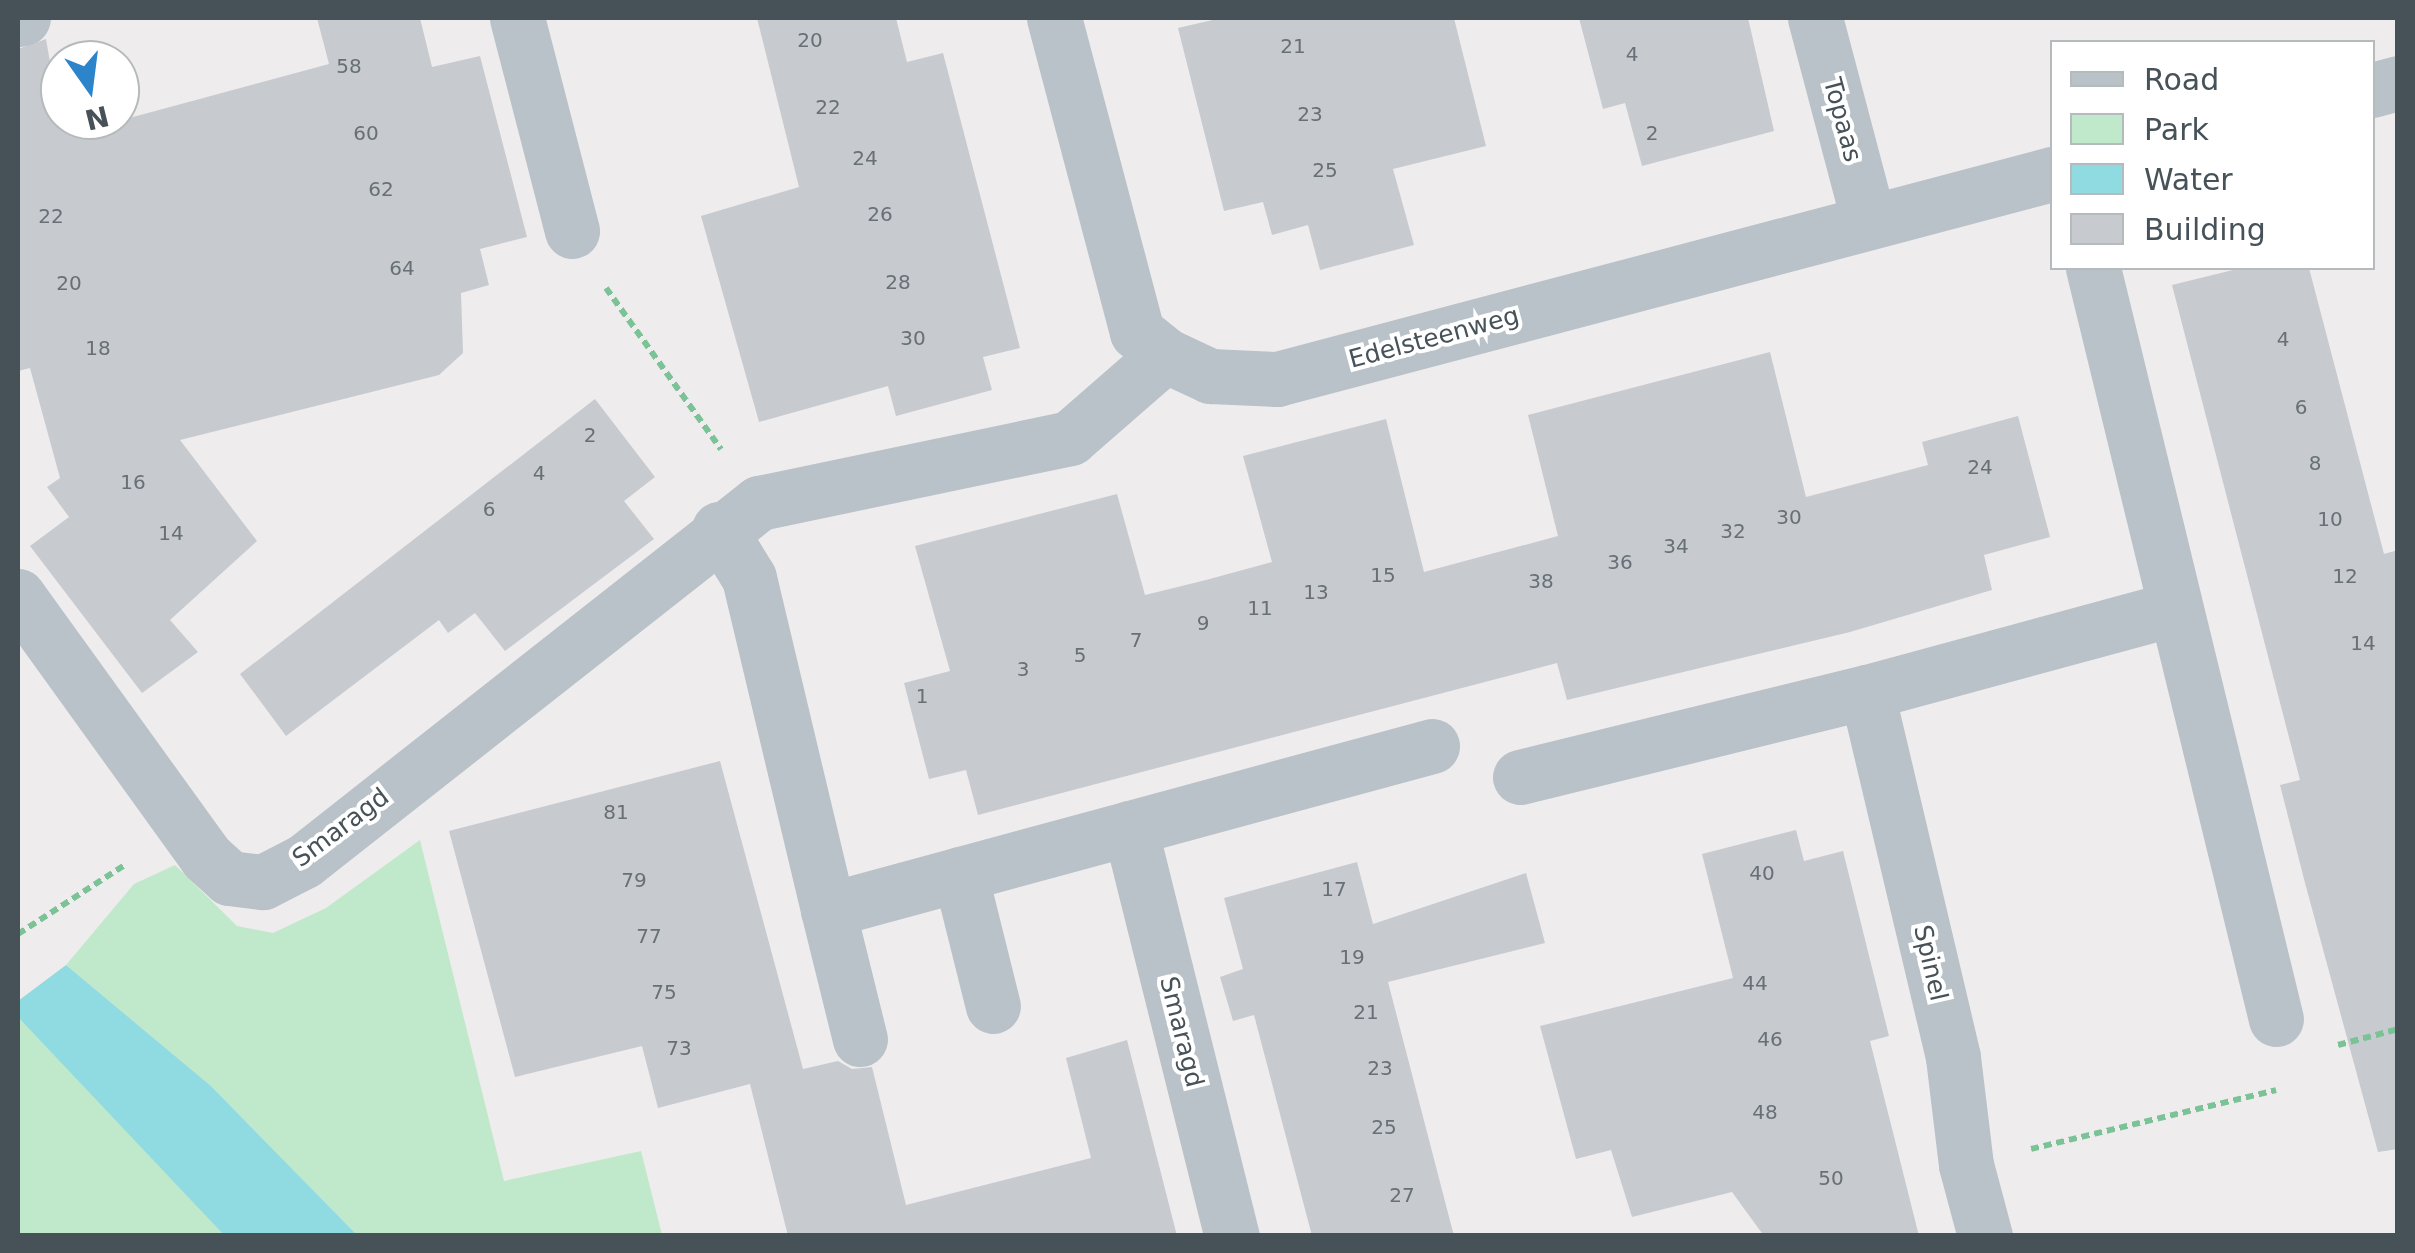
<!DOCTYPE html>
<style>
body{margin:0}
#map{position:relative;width:2415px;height:1253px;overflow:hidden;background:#efeced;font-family:"DejaVu Sans",sans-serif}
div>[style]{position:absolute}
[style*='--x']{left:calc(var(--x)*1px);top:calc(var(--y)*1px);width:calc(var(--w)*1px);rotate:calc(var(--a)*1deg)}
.green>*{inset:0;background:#bfe9ca}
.water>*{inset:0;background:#90dae1}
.building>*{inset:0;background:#c7cacf}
.path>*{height:6px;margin-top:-3px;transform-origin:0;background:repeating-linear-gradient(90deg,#7bc397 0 8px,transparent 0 13px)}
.street>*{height:55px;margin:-27.5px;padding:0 27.5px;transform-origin:27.5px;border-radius:27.5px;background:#b9c2c8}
span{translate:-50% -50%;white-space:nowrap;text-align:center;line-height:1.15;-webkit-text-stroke:8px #fff;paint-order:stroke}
.number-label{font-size:20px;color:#677076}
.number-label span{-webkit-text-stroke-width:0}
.street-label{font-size:25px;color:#475258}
.frame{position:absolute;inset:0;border:20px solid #475258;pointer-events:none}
.legend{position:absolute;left:2050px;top:40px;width:325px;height:230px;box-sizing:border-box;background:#fff;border:2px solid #b5babc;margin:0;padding:12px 18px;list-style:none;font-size:30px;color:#475258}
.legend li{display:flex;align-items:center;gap:20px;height:50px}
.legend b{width:50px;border:2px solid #b5babc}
.north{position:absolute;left:40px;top:40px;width:100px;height:100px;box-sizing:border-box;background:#fff;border:2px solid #b5babc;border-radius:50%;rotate:166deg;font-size:28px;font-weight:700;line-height:40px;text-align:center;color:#475258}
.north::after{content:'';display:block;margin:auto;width:35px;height:45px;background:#2c84ca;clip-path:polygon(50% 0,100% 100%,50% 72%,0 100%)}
</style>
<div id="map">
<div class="green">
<div style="clip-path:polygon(420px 840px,504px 1181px,641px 1151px,662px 1235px,357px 1235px,211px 1086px,66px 965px,134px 884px,175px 865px,237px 926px,273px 933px,326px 908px)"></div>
<div style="clip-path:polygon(18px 1017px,85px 1084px,224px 1235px,18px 1235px)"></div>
</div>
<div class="water">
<div style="clip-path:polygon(66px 965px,211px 1086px,357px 1235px,224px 1235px,18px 1017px,18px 1001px)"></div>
</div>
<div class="building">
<div style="clip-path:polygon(317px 18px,420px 18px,432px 67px,480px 56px,527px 237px,480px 249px,489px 285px,461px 293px,463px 353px,439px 375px,180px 440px,257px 541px,170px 620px,198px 652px,142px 693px,30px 546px,69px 517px,47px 487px,60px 478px,30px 368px,18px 371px,18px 49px,46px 39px,60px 120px,67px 120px,70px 134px,329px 64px)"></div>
<div style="clip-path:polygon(757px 18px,896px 18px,907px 62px,943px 53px,1020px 348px,983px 357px,992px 390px,896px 416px,888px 386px,759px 422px,701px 216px,799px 187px)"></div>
<div style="clip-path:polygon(1221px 18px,1454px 18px,1486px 146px,1393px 169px,1414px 245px,1320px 270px,1308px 225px,1272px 235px,1263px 202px,1224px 211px,1178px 28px)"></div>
<div style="clip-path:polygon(1579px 18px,1748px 18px,1774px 131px,1642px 166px,1625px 103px,1603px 109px)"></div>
<div style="clip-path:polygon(2241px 268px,2309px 268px,2384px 554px,2398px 550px,2398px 1149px,2378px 1152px,2305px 883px,2280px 785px,2300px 780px,2172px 285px)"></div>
<div style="clip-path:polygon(1770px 352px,1806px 497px,1928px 465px,1922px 442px,2018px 416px,2050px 537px,1984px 555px,1992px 590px,1850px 632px,1567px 700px,1557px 663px,978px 815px,966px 770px,929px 779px,904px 683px,950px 671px,915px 546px,1117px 494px,1145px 595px,1206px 580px,1272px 562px,1243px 456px,1386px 419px,1424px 572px,1558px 536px,1528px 415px)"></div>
<div style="clip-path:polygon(595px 399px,655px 477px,624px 501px,654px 539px,505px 651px,475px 613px,448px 633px,439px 620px,286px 736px,240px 674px)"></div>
<div style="clip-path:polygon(720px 761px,803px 1069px,838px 1061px,852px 1069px,872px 1067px,906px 1205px,1091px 1158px,1066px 1058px,1127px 1040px,1177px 1236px,788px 1236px,750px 1084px,658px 1108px,642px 1046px,515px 1077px,449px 831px)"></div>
<div style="clip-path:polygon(1796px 830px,1804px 861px,1843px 851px,1889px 1036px,1870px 1041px,1919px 1236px,1764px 1236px,1732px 1192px,1632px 1217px,1611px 1150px,1576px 1159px,1540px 1026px,1733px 978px,1702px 854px)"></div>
<div style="clip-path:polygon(1357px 862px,1373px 924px,1526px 873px,1545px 943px,1388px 982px,1454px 1236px,1312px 1236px,1254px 1015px,1233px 1021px,1220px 977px,1243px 969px,1224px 898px)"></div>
</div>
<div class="path">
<div style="--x:606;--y:288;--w:198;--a:54.5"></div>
<div style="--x:18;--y:934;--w:129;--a:-32.9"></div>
<div style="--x:2338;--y:1045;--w:62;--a:-14.9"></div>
<div style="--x:2031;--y:1149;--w:252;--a:-13.5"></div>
</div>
<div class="street">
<div style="--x:517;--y:18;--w:220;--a:75.5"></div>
<div style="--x:1054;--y:18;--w:325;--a:75.2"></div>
<div style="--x:1137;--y:332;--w:36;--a:39"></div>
<div style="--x:1165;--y:355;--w:50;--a:25"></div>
<div style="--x:1210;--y:376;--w:67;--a:2.6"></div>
<div style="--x:1277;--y:379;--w:802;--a:-14.82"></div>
<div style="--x:1815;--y:18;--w:211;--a:75.2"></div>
<div style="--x:18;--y:19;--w:5;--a:-11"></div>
<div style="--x:2372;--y:90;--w:27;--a:-15"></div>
<div style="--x:2093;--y:268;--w:773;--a:76.31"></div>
<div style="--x:719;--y:529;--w:57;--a:58.5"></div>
<div style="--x:749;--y:578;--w:341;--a:76.6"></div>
<div style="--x:828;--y:910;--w:313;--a:-15.2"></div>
<div style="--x:1130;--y:828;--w:421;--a:76"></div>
<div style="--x:18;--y:596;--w:322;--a:54.2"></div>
<div style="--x:206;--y:857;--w:31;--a:42"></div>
<div style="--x:229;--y:878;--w:34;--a:7"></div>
<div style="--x:263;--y:882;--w:46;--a:-27.1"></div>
<div style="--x:304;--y:861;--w:579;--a:-38.2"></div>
<div style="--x:759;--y:503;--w:318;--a:-11.8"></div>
<div style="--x:1070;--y:438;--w:126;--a:-41.1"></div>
<div style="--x:1520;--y:777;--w:357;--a:-13.8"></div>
<div style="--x:1130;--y:828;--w:313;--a:-15.2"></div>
<div style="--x:960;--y:874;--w:136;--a:76"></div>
<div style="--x:828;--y:910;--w:133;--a:76.1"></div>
<div style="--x:1985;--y:1236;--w:73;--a:-105"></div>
<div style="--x:1966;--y:1165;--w:109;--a:-96.9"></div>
<div style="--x:1953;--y:1057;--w:375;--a:-103.3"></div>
<div style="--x:1867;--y:692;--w:316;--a:-15.2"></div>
</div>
<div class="number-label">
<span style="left:810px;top:40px">20</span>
<span style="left:1293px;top:46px">21</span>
<span style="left:1632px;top:54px">4</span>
<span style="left:349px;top:66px">58</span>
<span style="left:828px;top:107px">22</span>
<span style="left:1310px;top:114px">23</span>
<span style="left:366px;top:133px">60</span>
<span style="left:1652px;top:133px">2</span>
<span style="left:865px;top:158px">24</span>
<span style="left:1325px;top:170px">25</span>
<span style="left:381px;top:189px">62</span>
<span style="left:880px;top:214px">26</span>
<span style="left:51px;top:216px">22</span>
<span style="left:402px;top:268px">64</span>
<span style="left:898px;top:282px">28</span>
<span style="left:69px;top:283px">20</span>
<span style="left:913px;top:338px">30</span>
<span style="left:2283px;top:339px">4</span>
<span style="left:98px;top:348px">18</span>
<span style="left:2301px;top:407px">6</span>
<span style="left:590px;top:435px">2</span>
<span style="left:2315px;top:463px">8</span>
<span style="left:1980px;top:467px">24</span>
<span style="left:539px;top:473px">4</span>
<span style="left:133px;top:482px">16</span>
<span style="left:489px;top:509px">6</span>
<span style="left:1789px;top:517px">30</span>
<span style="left:2330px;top:519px">10</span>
<span style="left:1733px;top:531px">32</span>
<span style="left:171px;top:533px">14</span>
<span style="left:1676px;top:546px">34</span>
<span style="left:1620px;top:562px">36</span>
<span style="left:1383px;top:575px">15</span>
<span style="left:2345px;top:576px">12</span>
<span style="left:1541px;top:581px">38</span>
<span style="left:1316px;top:592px">13</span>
<span style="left:1260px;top:608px">11</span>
<span style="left:1203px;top:623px">9</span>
<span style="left:1136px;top:640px">7</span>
<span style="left:2363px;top:643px">14</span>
<span style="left:1080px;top:655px">5</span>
<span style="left:1023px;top:669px">3</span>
<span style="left:922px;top:696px">1</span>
<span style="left:616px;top:812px">81</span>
<span style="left:1762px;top:873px">40</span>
<span style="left:634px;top:880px">79</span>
<span style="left:1334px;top:889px">17</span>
<span style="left:649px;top:936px">77</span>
<span style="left:1352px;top:957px">19</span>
<span style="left:1755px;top:983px">44</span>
<span style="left:664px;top:992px">75</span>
<span style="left:1366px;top:1012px">21</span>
<span style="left:1770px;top:1039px">46</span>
<span style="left:679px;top:1048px">73</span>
<span style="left:1380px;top:1068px">23</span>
<span style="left:1765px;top:1112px">48</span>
<span style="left:1384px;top:1127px">25</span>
<span style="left:1831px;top:1178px">50</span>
<span style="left:1402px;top:1195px">27</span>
</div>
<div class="street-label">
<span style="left:1842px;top:120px;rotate:75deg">Topaas</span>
<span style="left:1434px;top:338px;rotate:-15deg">Edelsteenweg</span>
<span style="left:341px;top:828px;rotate:-37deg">Smaragd</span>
<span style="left:1930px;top:963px;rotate:77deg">Spinel</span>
<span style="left:1181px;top:1032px;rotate:76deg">Smaragd</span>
</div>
<div class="frame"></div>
<ul class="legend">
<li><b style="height:12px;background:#b9c2c8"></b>Road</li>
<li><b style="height:28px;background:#bfe9ca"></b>Park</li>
<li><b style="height:28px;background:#90dae1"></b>Water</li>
<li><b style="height:28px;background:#c7cacf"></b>Building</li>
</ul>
<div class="north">N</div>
</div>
